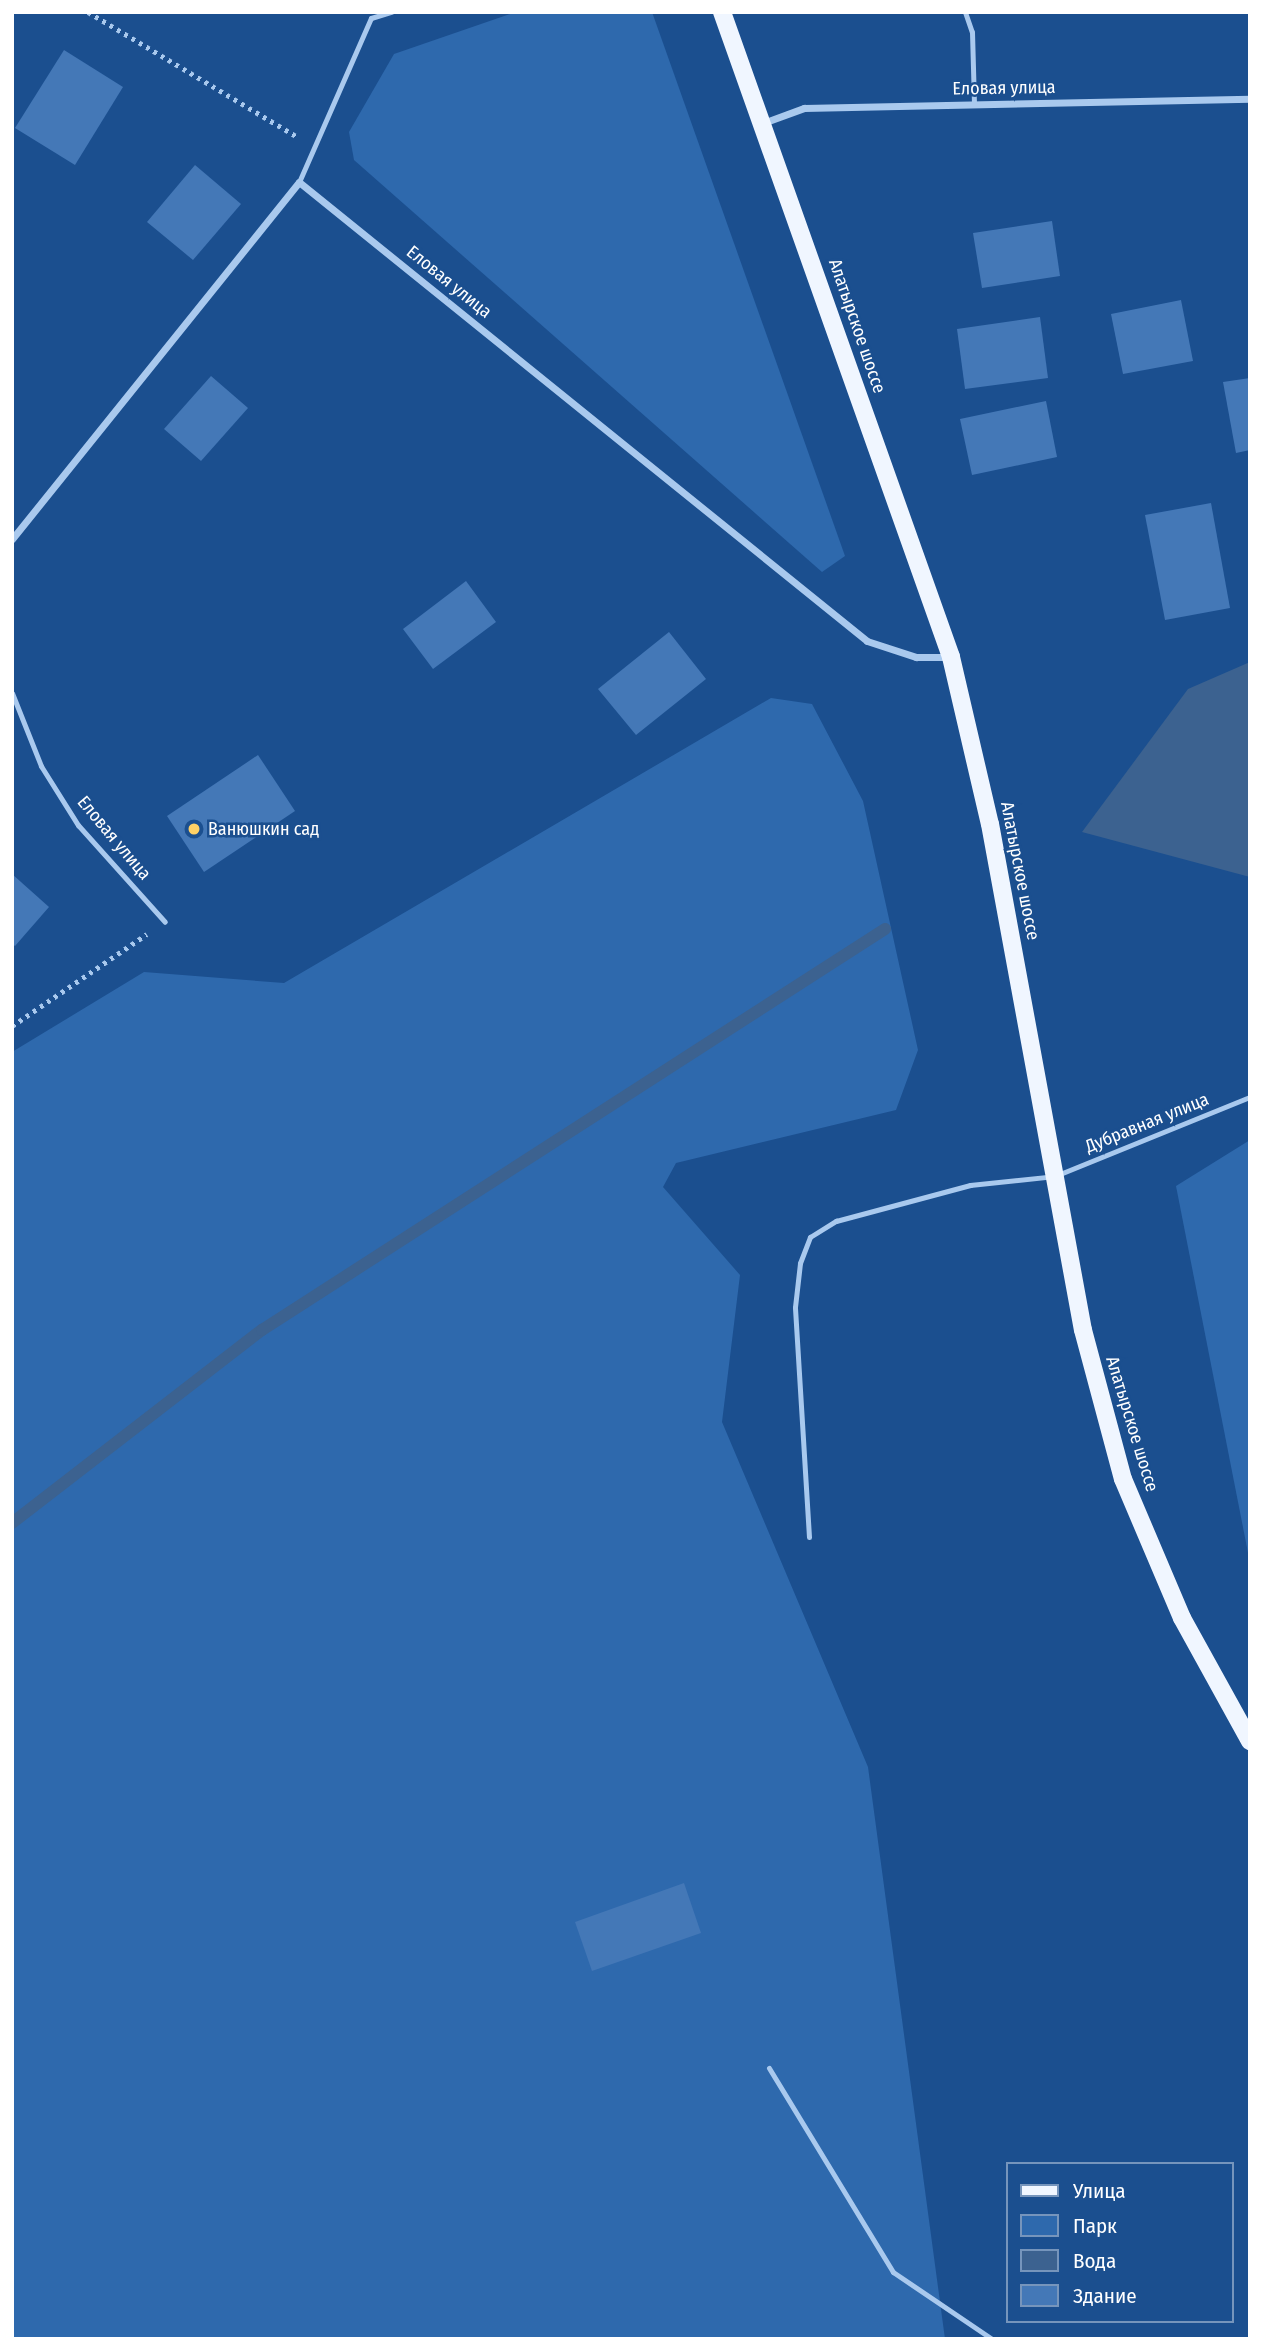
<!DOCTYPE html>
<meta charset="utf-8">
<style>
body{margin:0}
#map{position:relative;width:1262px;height:2351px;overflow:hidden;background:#1b4f8f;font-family:"Fira Sans Condensed",sans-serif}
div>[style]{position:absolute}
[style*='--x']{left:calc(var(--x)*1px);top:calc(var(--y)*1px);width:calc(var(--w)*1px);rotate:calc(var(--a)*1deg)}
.green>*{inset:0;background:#2e69ad}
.water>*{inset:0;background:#3c6290}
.stream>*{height:12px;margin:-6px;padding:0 6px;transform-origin:6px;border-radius:6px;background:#3c6290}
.building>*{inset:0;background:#4478b7}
.path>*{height:4.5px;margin-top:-2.25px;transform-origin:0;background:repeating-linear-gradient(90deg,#a9c9ee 0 3.5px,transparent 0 8.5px)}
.service>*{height:5px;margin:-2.5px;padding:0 2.5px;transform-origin:2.5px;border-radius:2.5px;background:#a9c9ee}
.minor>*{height:7px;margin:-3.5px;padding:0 3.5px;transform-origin:3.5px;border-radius:3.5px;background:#a9c9ee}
.primary>*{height:18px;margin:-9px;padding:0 9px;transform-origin:9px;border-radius:9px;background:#f0f6ff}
.dots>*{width:19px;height:19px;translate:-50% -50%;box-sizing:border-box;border:4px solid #1b4f8f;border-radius:50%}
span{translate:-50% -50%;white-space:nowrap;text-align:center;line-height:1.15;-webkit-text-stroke:5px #1b4f8f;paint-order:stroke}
.street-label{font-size:18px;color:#fff}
.poi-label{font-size:18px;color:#fff}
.left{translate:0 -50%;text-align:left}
.frame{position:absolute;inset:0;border:14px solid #fff;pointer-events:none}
.legend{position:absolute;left:1006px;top:2162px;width:228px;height:161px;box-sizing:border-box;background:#1b4f8f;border:2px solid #7695bc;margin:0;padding:9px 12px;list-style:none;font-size:21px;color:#fff}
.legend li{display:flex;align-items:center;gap:14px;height:35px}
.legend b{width:35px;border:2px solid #7695bc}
</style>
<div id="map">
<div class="green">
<div style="clip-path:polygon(516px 12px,652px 12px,845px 556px,822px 572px,354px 160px,349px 132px,394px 54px)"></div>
<div style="clip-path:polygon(771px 698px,812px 704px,863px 801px,918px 1050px,896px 1110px,676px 1163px,663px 1187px,740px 1275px,722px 1422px,868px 1767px,945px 2339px,12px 2339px,12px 1052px,144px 972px,284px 983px)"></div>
<div style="clip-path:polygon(1250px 1140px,1250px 1563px,1176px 1186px)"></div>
</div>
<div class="water">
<div style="clip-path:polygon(1250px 662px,1250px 877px,1082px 832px,1188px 689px)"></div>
</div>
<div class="stream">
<div style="--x:12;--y:1523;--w:316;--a:-37.7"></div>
<div style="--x:262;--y:1330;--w:741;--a:-32.77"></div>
</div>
<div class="building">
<div style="clip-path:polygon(64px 50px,123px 87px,75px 165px,15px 128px)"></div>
<div style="clip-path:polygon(195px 165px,241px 204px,193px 260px,147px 222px)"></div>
<div style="clip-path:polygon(1052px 221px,1060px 276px,982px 288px,973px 233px)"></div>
<div style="clip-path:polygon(1181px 300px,1193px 361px,1123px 374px,1111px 314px)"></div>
<div style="clip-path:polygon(1040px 317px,1048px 378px,965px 389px,957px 329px)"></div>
<div style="clip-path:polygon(211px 376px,248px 408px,201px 461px,164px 429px)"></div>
<div style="clip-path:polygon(1250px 378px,1250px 450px,1236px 453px,1223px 382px)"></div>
<div style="clip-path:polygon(1046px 401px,1057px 457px,972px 475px,960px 419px)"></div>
<div style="clip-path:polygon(1211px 503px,1230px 608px,1165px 620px,1145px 515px)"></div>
<div style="clip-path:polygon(466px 581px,496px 622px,433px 669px,403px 629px)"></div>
<div style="clip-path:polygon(669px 632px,706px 679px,636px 735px,598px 689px)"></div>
<div style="clip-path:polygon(258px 755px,295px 811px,204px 872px,167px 816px)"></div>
<div style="clip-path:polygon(12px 874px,49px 907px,15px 946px,12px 944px)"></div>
<div style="clip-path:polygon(684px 1883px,701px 1933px,592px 1971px,575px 1922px)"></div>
</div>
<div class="path">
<div style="--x:88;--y:12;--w:242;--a:30.8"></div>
<div style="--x:12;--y:1026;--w:163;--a:-34.3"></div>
</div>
<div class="service">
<div style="--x:965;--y:12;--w:21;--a:71"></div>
<div style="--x:972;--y:32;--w:73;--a:88.4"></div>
<div style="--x:371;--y:18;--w:21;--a:-17"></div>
<div style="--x:299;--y:182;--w:179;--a:-66.3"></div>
<div style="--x:12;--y:693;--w:79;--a:68.3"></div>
<div style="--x:41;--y:766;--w:70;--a:57.9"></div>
<div style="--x:78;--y:825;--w:130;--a:48.1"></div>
<div style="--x:809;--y:1537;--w:230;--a:-93.5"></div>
<div style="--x:795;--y:1307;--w:44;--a:-83.5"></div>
<div style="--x:800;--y:1263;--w:28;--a:-69"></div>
<div style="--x:810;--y:1237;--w:31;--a:-32"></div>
<div style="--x:836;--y:1221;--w:139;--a:-15"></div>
<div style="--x:970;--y:1185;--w:85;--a:-6"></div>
<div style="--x:1055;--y:1176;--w:210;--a:-22.1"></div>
<div style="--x:769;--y:2068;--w:239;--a:58.7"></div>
<div style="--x:893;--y:2272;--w:120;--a:34.1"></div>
</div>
<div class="minor">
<div style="--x:763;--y:123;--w:44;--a:-20.1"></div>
<div style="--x:804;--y:108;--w:446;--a:-1.2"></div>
<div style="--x:12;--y:539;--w:458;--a:-51.2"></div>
<div style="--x:299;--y:182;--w:730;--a:38.94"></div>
<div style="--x:867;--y:641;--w:52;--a:18.1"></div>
<div style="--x:916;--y:657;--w:35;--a:0"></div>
</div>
<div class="primary">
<div style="--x:722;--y:12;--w:684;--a:70.45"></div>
<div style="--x:951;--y:657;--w:171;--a:76.9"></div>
<div style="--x:990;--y:824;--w:514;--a:79.59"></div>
<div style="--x:1083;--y:1330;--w:154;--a:75"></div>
<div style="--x:1123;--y:1479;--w:151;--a:67"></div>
<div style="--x:1182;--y:1618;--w:141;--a:61.1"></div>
</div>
<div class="dots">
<div style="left:194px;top:829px;background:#ffd166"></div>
</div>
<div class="street-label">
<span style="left:1004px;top:88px;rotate:-1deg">Еловая улица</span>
<span style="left:449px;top:282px;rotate:39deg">Еловая улица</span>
<span style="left:857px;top:326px;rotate:71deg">Алатырское шоссе</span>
<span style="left:114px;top:838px;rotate:50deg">Еловая улица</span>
<span style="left:1020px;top:871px;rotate:79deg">Алатырское шоссе</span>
<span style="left:1147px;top:1123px;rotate:-22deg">Дубравная улица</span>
<span style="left:1132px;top:1424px;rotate:73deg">Алатырское шоссе</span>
</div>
<div class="poi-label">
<span class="left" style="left:208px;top:829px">Ванюшкин сад</span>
</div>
<div class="frame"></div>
<ul class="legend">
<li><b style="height:9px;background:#f0f6ff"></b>Улица</li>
<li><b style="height:19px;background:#2e69ad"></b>Парк</li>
<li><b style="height:19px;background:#3c6290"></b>Вода</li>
<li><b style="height:19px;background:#4478b7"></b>Здание</li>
</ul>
</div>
